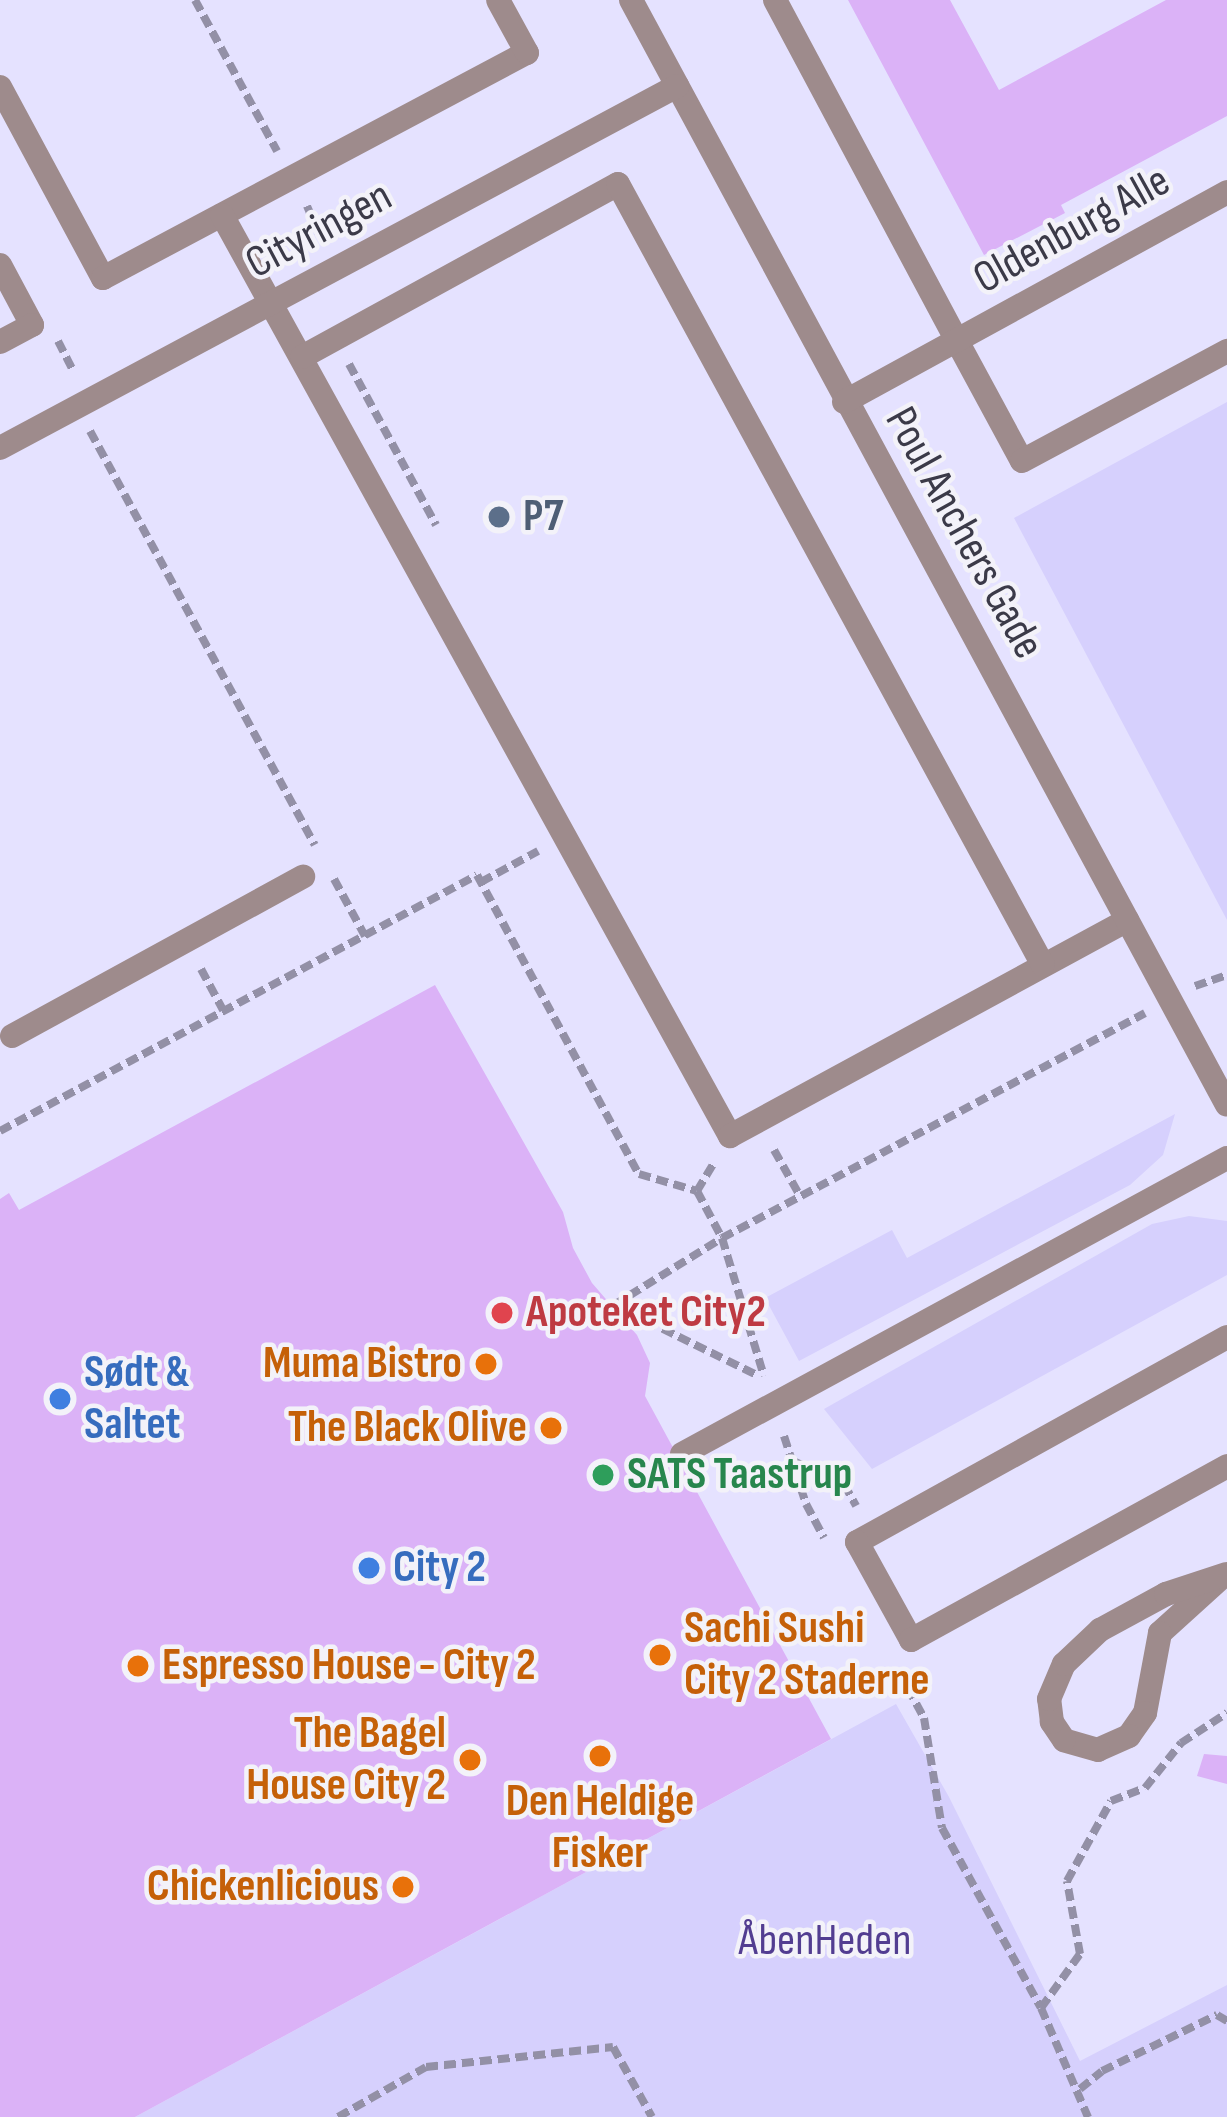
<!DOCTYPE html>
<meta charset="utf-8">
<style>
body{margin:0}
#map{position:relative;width:1227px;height:2117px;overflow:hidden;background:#e5e2ff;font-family:"Sofia Sans Condensed",sans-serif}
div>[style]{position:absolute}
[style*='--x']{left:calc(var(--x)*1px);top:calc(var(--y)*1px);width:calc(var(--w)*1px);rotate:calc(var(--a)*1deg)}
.green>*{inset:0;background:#d6d0fd}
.building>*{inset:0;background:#dbb2f7}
.path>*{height:8px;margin-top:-4px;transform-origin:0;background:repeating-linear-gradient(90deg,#9390a6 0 12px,transparent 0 18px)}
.lane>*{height:24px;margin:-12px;padding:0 12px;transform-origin:12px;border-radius:12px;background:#9e8b8c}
.street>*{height:24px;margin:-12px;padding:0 12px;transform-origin:12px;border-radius:12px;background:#9e8b8c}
.dots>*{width:33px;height:33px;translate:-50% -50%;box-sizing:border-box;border:6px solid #f3f2f9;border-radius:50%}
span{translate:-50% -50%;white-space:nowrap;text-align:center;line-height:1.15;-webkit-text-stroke:9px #f3f2f9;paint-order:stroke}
.street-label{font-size:45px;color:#3b3a48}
.service-label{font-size:45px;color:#4e5e75;font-weight:700}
.left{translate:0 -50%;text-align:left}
.health-label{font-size:45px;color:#be3a42;font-weight:700}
.food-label{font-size:45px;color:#c56008;font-weight:700}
.right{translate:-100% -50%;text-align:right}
.shop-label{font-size:45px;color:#366cbe;font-weight:700}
.leisure-label{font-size:45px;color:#27864d;font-weight:700}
.park-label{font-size:45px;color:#523d91}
</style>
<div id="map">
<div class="green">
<div style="clip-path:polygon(1227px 402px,1227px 920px,1014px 518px)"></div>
<div style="clip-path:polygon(1175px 1114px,1163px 1155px,1130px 1185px,799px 1361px,765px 1298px,892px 1230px,907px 1258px)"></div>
<div style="clip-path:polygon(1189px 1216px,1227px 1221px,1227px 1275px,872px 1469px,824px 1409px,1152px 1224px)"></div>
<div style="clip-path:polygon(896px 1704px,949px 1797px,1080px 2061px,1227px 1985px,1227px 2117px,135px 2117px)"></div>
</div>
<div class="building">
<div style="clip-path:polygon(848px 0,950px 0,999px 90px,1166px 0,1227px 0,1227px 116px,1061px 205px,1065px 213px,984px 255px)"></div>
<div style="clip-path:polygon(435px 985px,563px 1212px,573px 1248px,592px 1283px,637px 1335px,650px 1363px,645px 1396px,831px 1739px,135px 2117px,0 2117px,0 1199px,9px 1193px,19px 1210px)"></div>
<div style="clip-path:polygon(1204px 1754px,1227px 1756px,1227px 1784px,1197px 1776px)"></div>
</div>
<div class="path">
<div style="--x:195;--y:0;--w:172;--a:61.5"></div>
<div style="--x:307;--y:206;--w:36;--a:67"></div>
<div style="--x:58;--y:341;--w:34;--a:63"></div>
<div style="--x:349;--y:364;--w:183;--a:61.6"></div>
<div style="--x:90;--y:431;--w:471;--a:61.5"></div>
<div style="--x:334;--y:879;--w:65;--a:61.5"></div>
<div style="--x:481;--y:882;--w:65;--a:-28.5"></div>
<div style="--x:201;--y:969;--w:47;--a:61.8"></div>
<div style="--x:1195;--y:986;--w:34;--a:-19"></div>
<div style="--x:0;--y:1131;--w:541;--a:-28.22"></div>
<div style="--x:477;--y:875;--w:340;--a:61.6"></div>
<div style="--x:639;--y:1174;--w:60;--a:16.3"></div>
<div style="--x:697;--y:1191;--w:53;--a:62"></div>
<div style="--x:722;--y:1238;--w:144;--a:73.1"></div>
<div style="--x:774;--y:1150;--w:53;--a:60.5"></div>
<div style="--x:697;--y:1191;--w:33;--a:-59"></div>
<div style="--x:614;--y:1305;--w:127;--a:-31.8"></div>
<div style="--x:722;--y:1238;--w:479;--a:-28"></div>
<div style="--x:614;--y:1305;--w:161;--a:26.1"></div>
<div style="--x:784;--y:1436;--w:71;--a:72.1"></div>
<div style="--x:806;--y:1504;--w:38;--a:62"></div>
<div style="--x:793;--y:1461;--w:56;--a:24.3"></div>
<div style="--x:844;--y:1484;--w:25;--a:61"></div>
<div style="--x:899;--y:1672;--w:52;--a:61.5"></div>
<div style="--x:924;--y:1718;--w:111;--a:80.7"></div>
<div style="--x:942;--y:1828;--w:205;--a:61.2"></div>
<div style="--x:1041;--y:2008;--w:119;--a:66.7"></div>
<div style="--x:1041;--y:2008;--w:67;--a:-54.2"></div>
<div style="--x:1080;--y:1954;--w:74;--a:-100.1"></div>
<div style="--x:1067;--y:1881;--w:91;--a:-61.2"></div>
<div style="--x:1111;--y:1801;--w:36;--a:-21"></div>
<div style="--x:1145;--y:1788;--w:58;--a:-51.3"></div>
<div style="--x:1181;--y:1743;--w:55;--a:-33.1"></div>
<div style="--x:1080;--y:2089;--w:28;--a:-39"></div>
<div style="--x:1102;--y:2071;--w:128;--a:-26"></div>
<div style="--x:1217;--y:2015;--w:12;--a:31"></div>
<div style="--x:338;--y:2117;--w:101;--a:-29.6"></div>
<div style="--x:426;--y:2067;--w:188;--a:-6.1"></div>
<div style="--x:613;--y:2047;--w:80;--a:60.9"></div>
</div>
<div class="lane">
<div style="--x:775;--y:0;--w:387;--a:61.9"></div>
<div style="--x:0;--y:87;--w:217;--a:61.7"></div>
<div style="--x:103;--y:278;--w:480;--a:-28"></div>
<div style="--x:527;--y:53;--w:60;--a:-118.7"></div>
<div style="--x:222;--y:215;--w:1052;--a:61.12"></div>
<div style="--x:730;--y:1136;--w:452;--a:-28.5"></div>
<div style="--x:0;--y:265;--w:68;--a:61.9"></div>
<div style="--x:32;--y:325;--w:36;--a:152"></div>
<div style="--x:302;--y:357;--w:360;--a:-28.7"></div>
<div style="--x:618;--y:184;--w:889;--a:61.45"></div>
<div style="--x:12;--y:1036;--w:332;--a:-28.7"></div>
<div style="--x:1227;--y:1337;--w:423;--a:151"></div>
<div style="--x:857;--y:1542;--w:112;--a:61.1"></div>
<div style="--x:911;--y:1640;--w:361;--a:-28.8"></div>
<div style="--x:682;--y:1454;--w:620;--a:-28.51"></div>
<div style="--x:1223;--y:1576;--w:85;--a:137.9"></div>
<div style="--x:1160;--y:1633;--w:81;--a:100.6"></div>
<div style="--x:1145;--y:1713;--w:28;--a:125"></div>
<div style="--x:1129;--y:1736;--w:34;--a:156"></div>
<div style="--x:1098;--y:1750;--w:35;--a:-164"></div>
<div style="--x:1064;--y:1740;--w:22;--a:-124"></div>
<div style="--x:1052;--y:1722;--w:23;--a:-97"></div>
<div style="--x:1049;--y:1699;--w:38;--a:-67"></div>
<div style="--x:1064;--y:1664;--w:50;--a:-43.4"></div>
<div style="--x:1100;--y:1630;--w:75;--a:-28.6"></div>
<div style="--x:1166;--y:1594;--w:64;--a:-18.2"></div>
</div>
<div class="street">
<div style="--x:631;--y:0;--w:1255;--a:61.66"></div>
<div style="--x:957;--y:341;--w:136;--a:61.6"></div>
<div style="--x:1022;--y:461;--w:233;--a:-28.2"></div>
<div style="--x:844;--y:402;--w:437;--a:-28.7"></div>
<div style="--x:0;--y:448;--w:768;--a:-28.13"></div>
</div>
<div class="dots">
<div style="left:499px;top:517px;background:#5c6f8a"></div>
<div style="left:502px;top:1313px;background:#e0444e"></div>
<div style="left:486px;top:1364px;background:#e8710a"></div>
<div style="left:60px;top:1399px;background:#3f7fe0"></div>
<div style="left:551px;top:1428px;background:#e8710a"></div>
<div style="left:603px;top:1475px;background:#2e9e5b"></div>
<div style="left:369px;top:1568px;background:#3f7fe0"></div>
<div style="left:660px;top:1655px;background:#e8710a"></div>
<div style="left:138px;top:1666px;background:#e8710a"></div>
<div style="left:600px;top:1756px;background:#e8710a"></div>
<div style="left:470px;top:1760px;background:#e8710a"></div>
<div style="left:403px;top:1887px;background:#e8710a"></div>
</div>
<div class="street-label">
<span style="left:319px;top:230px;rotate:-28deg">Cityringen</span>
<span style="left:1072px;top:230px;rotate:-29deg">Oldenburg Alle</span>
<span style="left:964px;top:533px;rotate:61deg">Poul Anchers Gade</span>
</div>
<div class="service-label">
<span class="left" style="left:523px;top:517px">P7</span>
</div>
<div class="health-label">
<span class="left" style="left:526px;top:1313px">Apoteket City2</span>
</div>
<div class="food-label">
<span class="right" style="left:462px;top:1364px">Muma Bistro</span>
<span class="right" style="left:527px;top:1428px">The Black Olive</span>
<span class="left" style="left:684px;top:1655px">Sachi Sushi<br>City 2 Staderne</span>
<span class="left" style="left:162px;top:1666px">Espresso House - City 2</span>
<span class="right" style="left:446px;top:1760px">The Bagel<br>House City 2</span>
<span style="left:600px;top:1828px">Den Heldige<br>Fisker</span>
<span class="right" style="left:379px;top:1887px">Chickenlicious</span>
</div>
<div class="shop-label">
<span class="left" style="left:84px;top:1399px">Sødt &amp;<br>Saltet</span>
<span class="left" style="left:393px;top:1568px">City 2</span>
</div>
<div class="leisure-label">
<span class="left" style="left:627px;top:1475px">SATS Taastrup</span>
</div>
<div class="park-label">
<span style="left:825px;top:1941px">ÅbenHeden</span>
</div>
</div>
